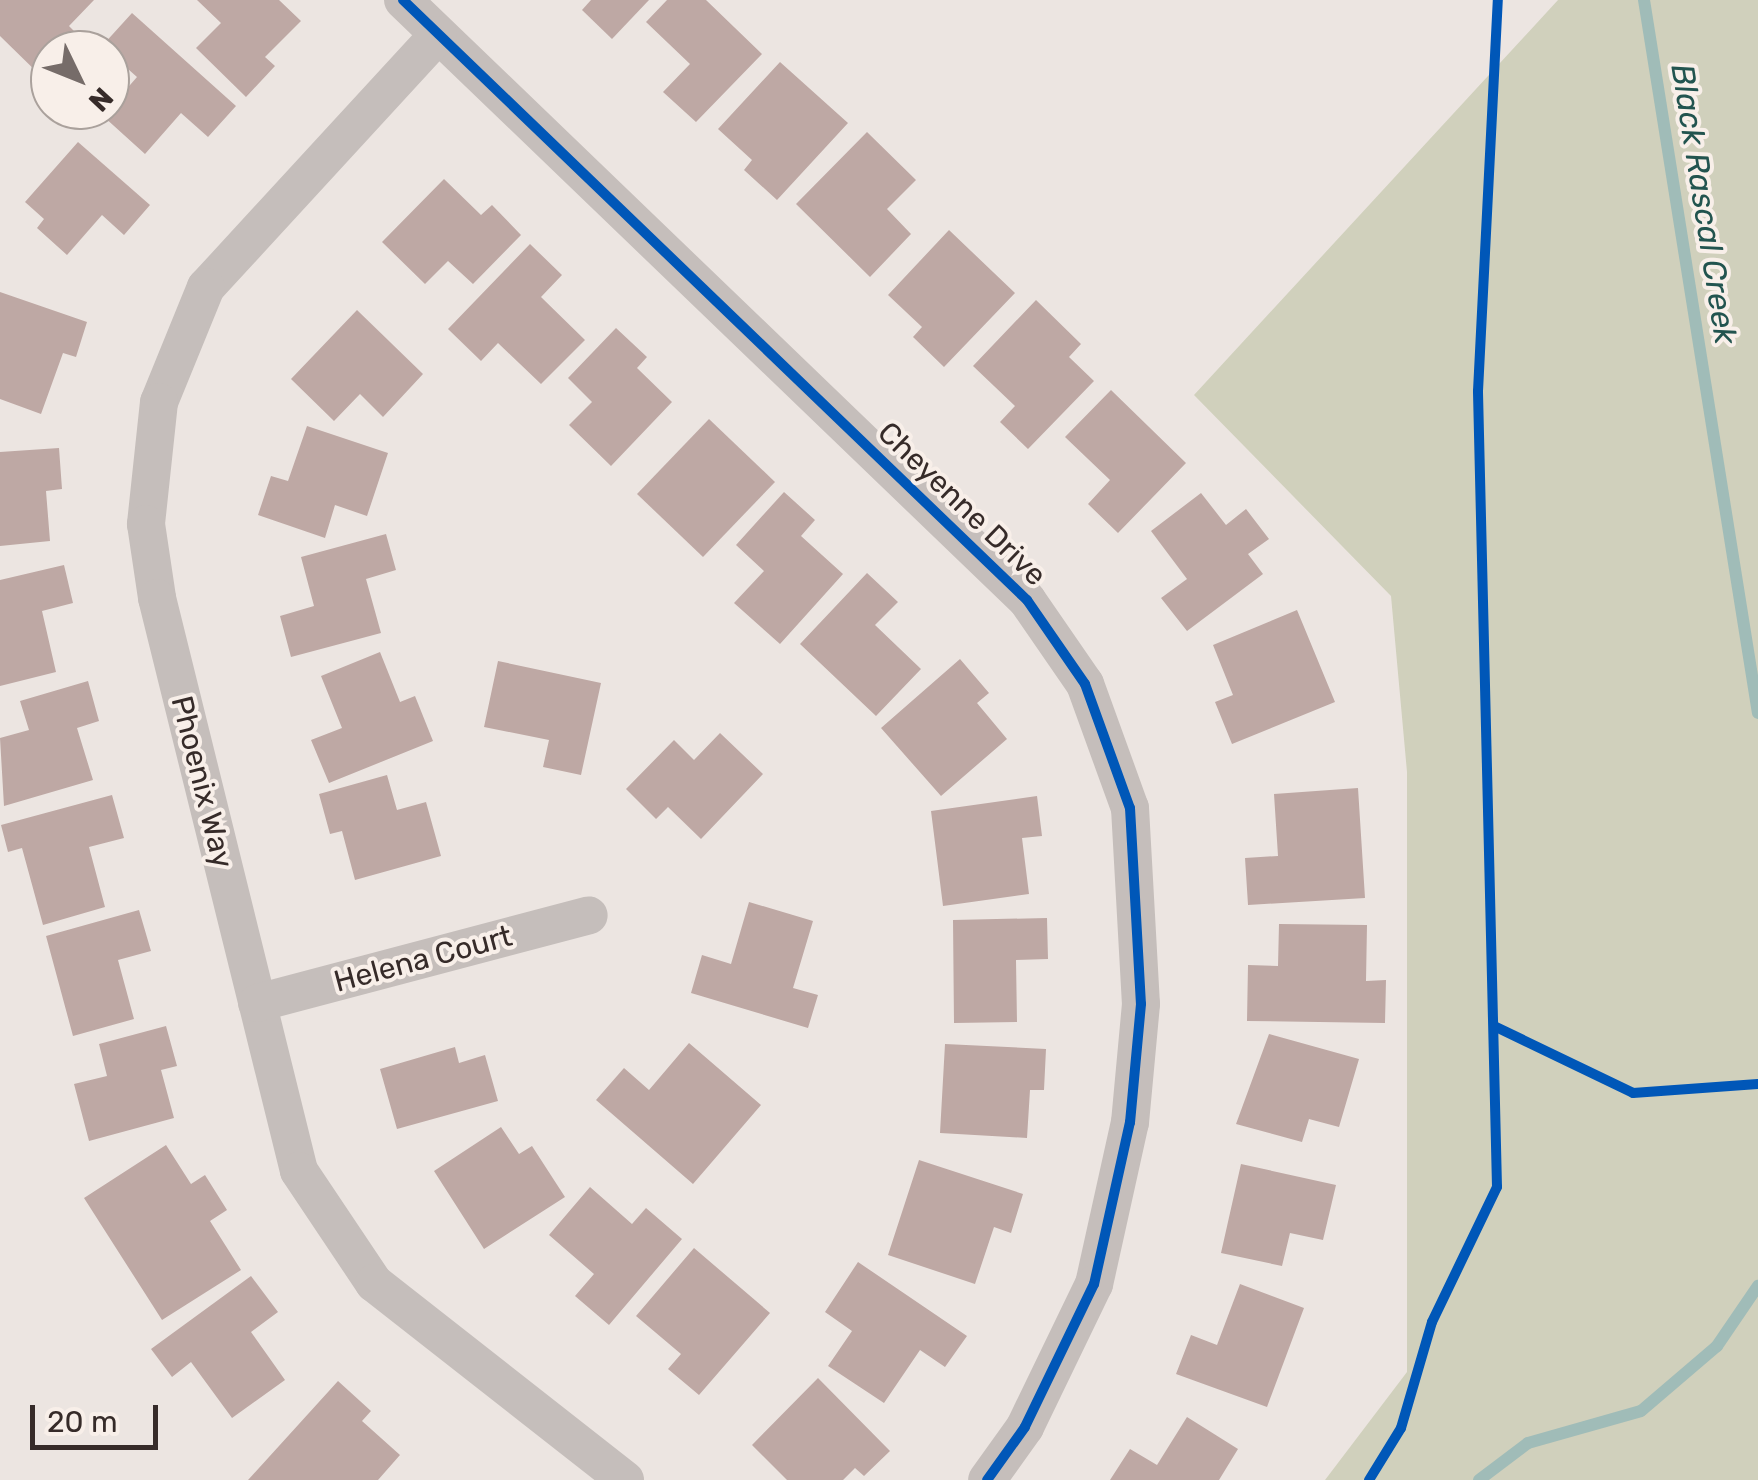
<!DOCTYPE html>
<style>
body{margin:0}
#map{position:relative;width:1758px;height:1480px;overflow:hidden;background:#ece5e1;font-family:Rubik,sans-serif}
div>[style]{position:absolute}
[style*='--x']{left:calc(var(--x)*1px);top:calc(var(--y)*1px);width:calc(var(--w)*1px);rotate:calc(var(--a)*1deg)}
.green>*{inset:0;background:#d0d0bc}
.stream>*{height:12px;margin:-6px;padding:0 6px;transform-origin:6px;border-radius:6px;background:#a0bcb8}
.building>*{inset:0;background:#bea8a4}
.minor>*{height:38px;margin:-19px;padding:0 19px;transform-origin:19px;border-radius:19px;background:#c5bebb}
.cycleway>*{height:10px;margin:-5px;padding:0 5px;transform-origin:5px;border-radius:5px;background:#0057b8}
span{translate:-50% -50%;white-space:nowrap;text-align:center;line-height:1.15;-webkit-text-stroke:8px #f8efe9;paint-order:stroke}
.street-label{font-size:30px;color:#362b29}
.water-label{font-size:32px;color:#22544f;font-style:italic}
.north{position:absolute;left:30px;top:30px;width:100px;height:100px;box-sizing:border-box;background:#f8efe9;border:2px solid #aaa19c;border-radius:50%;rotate:133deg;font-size:28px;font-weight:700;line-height:40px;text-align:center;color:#362b29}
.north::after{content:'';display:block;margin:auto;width:35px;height:45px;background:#766c69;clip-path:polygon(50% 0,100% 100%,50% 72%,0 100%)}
.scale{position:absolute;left:30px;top:1405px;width:128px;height:45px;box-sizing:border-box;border:5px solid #362b29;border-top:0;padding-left:12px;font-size:30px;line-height:35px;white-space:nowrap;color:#362b29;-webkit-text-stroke:8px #f8efe9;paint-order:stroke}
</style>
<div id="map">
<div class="green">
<div style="clip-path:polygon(1558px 0,1758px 0,1758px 1480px,1325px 1480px,1407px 1372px,1407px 772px,1391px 596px,1194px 395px)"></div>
</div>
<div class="stream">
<div style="--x:1644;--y:0;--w:722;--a:80.92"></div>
<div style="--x:1479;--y:1480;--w:61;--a:-37.1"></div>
<div style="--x:1528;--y:1443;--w:117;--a:-15.8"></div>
<div style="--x:1641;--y:1411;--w:100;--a:-40.5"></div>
<div style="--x:1717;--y:1346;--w:73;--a:-55.7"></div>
</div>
<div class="building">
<div style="clip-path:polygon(0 0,94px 0,69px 26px,84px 41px,74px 50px,50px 50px,45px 80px,0 36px)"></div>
<div style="clip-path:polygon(197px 0,279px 0,301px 21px,265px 57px,275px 66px,246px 97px,196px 48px,221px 23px)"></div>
<div style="clip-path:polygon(591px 0,649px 0,612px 39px,582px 10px)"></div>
<div style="clip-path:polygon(667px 0,706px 0,762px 54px,696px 122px,663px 92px,690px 64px,646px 22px)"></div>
<div style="clip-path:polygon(132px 13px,236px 106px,208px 137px,181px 113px,145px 154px,103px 116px,137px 77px,102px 46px)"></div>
<div style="clip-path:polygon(780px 62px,848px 123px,777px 200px,744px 170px,752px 160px,718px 129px)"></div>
<div style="clip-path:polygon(867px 132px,916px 180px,887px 209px,911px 234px,870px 277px,796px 204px)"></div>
<div style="clip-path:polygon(78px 142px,150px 205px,124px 235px,102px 215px,67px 255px,37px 228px,44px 219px,25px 202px)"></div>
<div style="clip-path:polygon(444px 179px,481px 215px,492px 205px,521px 235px,473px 284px,448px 261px,425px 284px,382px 242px)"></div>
<div style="clip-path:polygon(949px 230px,1015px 293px,944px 367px,913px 337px,922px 327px,888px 295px)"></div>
<div style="clip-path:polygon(530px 244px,562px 275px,541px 297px,585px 340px,541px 384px,498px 343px,481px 361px,448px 329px)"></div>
<div style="clip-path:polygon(0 292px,87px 322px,76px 357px,63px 353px,41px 414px,0 399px)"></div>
<div style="clip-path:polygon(1036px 300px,1081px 344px,1069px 357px,1094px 381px,1028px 449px,1000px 422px,1015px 406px,973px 366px)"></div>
<div style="clip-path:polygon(357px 310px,423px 374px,383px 417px,360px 394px,334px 421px,291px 379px)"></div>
<div style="clip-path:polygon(616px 328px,647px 357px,637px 368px,672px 402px,611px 466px,569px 425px,592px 402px,568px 378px)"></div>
<div style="clip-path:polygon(1111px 390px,1186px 463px,1118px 533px,1088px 504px,1110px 480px,1065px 437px)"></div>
<div style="clip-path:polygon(709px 419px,775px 482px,703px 557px,637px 494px)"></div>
<div style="clip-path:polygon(307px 426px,388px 453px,367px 516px,335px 505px,325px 538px,258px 515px,271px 476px,288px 481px)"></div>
<div style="clip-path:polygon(59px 448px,62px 489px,46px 491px,50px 541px,0 546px,0 452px)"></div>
<div style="clip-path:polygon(784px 492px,815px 520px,801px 536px,843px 574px,780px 644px,734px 603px,764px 571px,736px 545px)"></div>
<div style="clip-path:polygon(1201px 493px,1226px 525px,1246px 509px,1269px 539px,1248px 554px,1263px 574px,1187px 631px,1161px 598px,1187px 579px,1151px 531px)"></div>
<div style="clip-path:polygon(386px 534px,396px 570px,366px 579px,381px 633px,291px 657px,280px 616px,314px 606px,301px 557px)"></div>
<div style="clip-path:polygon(64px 565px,73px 603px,42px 611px,56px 672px,0 686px,0 580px)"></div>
<div style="clip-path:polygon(867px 573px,898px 602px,875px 625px,921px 669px,876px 716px,800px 644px)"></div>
<div style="clip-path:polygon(1297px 610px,1335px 702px,1232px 744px,1215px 702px,1233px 695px,1213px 645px)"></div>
<div style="clip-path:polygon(380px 652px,400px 702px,415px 696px,433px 741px,329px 783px,311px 740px,342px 728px,321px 676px)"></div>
<div style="clip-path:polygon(960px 659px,989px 693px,977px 703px,1007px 739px,941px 796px,881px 728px)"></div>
<div style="clip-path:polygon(498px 661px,601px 683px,581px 775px,543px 767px,549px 740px,484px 727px)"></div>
<div style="clip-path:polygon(88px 681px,99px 721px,77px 728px,93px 780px,4px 806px,0 738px,29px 730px,20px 701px)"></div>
<div style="clip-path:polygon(720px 733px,763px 774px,701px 839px,668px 807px,656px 819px,626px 789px,674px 740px,694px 760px)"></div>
<div style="clip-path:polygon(387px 775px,397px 810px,426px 802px,441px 856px,355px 880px,342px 831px,330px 834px,319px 794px)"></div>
<div style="clip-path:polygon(1358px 788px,1365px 898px,1248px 905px,1245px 858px,1278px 856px,1274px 794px)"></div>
<div style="clip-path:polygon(112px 795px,124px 838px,89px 847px,105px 907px,43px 925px,22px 848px,8px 852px,1px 825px)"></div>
<div style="clip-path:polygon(1037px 796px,1042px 836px,1022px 838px,1029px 894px,943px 906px,931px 811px)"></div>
<div style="clip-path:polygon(749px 902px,813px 921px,793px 988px,818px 995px,808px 1028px,691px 993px,702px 955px,731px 964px)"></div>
<div style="clip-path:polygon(139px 910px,151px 951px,118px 960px,134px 1019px,73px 1036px,46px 936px)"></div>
<div style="clip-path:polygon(1047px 918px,1048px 959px,1016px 960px,1017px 1022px,954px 1023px,953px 920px)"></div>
<div style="clip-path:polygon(1279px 924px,1367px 925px,1366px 981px,1386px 980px,1385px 1023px,1247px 1021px,1248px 965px,1278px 966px)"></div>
<div style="clip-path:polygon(166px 1026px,177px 1066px,161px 1070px,174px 1118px,89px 1141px,74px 1084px,107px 1076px,99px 1044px)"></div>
<div style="clip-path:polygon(1269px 1034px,1359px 1059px,1339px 1127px,1309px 1119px,1302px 1142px,1236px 1124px)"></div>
<div style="clip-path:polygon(689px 1043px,761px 1105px,693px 1184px,596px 1100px,624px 1068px,649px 1090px)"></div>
<div style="clip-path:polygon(945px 1044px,1046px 1049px,1044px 1090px,1030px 1090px,1027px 1138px,940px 1133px)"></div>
<div style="clip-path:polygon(455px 1047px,459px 1063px,485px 1055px,498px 1101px,397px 1129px,380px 1069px)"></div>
<div style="clip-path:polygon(501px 1127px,519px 1154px,532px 1146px,565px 1197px,484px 1249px,434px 1171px)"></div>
<div style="clip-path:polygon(166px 1145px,191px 1184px,205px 1175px,227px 1210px,210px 1221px,241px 1270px,162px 1320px,84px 1198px)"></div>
<div style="clip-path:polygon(919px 1160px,1023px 1194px,1011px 1233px,994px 1227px,975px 1284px,888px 1255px)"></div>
<div style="clip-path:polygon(1241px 1164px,1336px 1185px,1323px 1240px,1290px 1233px,1282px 1266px,1221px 1253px)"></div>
<div style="clip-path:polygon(590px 1187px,632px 1224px,646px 1208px,682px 1239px,609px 1325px,575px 1296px,594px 1274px,549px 1235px)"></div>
<div style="clip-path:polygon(694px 1248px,770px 1313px,699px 1395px,668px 1369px,681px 1354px,636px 1316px)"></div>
<div style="clip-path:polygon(858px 1262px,967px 1336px,945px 1367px,920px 1350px,884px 1403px,828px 1366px,852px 1331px,825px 1312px)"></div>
<div style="clip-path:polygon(251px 1276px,278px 1312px,251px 1332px,285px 1380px,232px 1418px,191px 1362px,172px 1377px,151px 1349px)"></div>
<div style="clip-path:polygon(1240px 1284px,1304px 1308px,1267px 1407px,1176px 1374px,1191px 1335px,1217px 1345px)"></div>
<div style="clip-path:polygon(818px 1378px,890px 1451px,864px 1476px,855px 1468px,843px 1480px,787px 1480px,752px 1445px)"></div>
<div style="clip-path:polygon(338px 1381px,371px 1411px,362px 1421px,400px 1455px,378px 1480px,248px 1480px)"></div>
<div style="clip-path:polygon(1187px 1417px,1238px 1449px,1219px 1480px,1110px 1480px,1130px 1449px,1157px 1465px)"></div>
</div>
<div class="minor">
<div style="--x:403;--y:0;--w:866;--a:43.88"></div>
<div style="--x:1027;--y:600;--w:102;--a:55.4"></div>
<div style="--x:1085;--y:684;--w:132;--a:70.1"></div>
<div style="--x:1130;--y:808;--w:196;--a:86.8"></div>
<div style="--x:1141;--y:1004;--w:119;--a:95.3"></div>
<div style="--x:1130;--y:1122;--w:166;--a:102.5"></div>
<div style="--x:1094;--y:1284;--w:159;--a:115.8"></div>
<div style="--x:1025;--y:1427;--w:65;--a:125.6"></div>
<div style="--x:438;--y:35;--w:343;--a:132.6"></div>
<div style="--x:206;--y:287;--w:124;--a:112.2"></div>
<div style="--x:159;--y:402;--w:123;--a:96.1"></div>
<div style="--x:146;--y:524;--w:75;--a:81.5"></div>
<div style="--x:157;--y:598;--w:590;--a:76.08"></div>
<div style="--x:299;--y:1171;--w:135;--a:56.2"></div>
<div style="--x:374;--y:1283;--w:319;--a:38.1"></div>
<div style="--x:257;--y:1003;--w:343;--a:-14.8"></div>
</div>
<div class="cycleway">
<div style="--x:403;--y:0;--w:866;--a:43.88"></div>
<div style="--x:1027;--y:600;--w:102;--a:55.4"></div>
<div style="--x:1085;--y:684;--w:132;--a:70.1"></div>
<div style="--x:1130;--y:808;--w:196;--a:86.8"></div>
<div style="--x:1141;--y:1004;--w:119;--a:95.3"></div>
<div style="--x:1130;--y:1122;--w:166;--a:102.5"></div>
<div style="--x:1094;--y:1284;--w:159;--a:115.8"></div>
<div style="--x:1025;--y:1427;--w:65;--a:125.6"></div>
<div style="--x:1494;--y:1026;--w:154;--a:25.7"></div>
<div style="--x:1633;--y:1093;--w:125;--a:-4.1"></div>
<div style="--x:1369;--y:1480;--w:61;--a:-58.4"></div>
<div style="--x:1401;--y:1428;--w:110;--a:-73.7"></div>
<div style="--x:1432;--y:1322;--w:150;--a:-64.3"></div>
<div style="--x:1497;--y:1187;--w:796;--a:-91.37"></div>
<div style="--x:1478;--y:391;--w:392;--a:-87.1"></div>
</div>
<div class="street-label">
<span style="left:962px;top:504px;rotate:44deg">Cheyenne Drive</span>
<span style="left:202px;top:782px;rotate:76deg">Phoenix Way</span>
<span style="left:423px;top:959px;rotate:-15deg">Helena Court</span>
</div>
<div class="water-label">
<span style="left:1704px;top:204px;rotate:81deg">Black Rascal Creek</span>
</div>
<div class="north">N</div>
<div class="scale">20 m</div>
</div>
